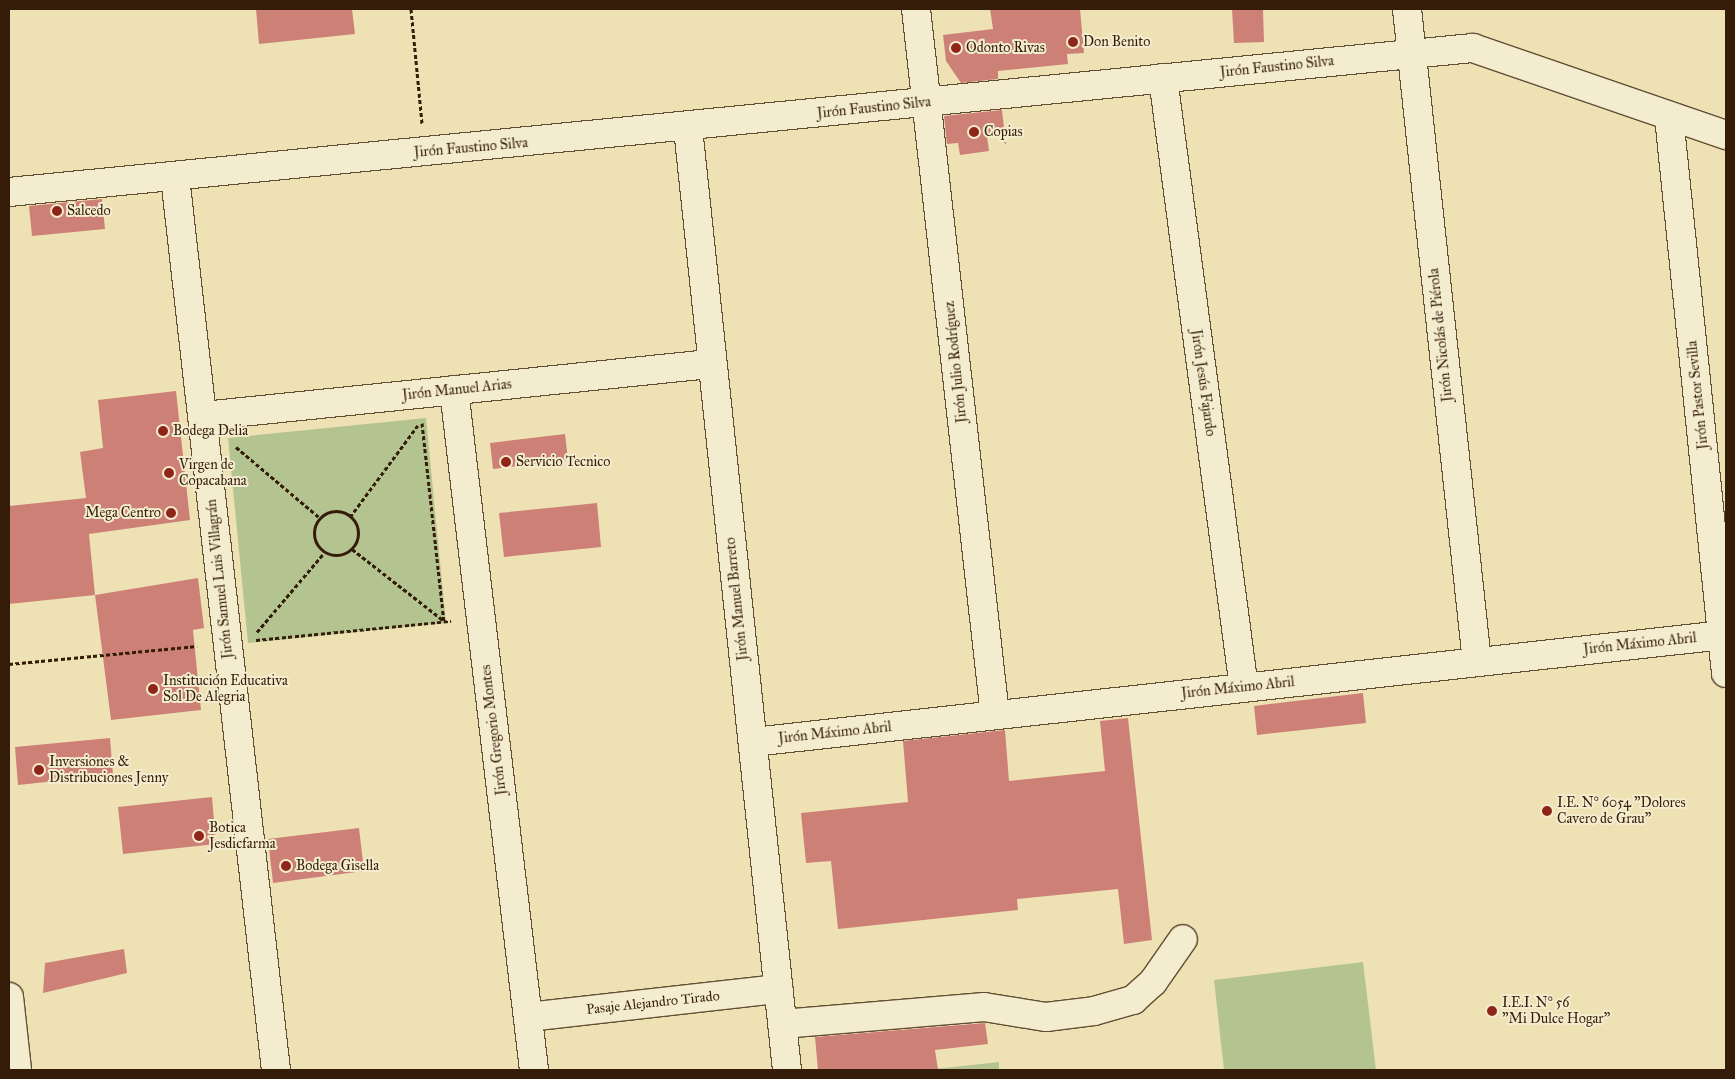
<!DOCTYPE html>
<meta charset="utf-8">
<style>
body{margin:0}
#map{position:relative;width:1735px;height:1079px;overflow:hidden;background:#eee2b5;font-family:"IM FELL Great Primer",serif}
div>[style]{position:absolute}
[style*='--x']{left:calc(var(--x)*1px);top:calc(var(--y)*1px);width:calc(var(--w)*1px);rotate:calc(var(--a)*1deg)}
.green>*{inset:0;background:#b4c491}
.building>*{inset:0;background:#cd8176}
.path>*{height:3px;margin-top:-1.5px;transform-origin:0;background:repeating-linear-gradient(90deg,#341c08 0 4px,transparent 0 6.5px)}
.path>.ring{margin:-1.5px;padding:0;box-sizing:content-box;background:none;border:3px solid #341c08;border-radius:50%}
.roads{filter:drop-shadow(1px 0 #624e33) drop-shadow(-1px 0 #624e33) drop-shadow(0 1px #624e33) drop-shadow(0 -1px #624e33)}
.minor>*{height:28px;margin:-14px;padding:0 14px;transform-origin:14px;border-radius:14px;background:#f4eccf}
.dots>*{width:14px;height:14px;translate:-50% -50%;box-sizing:border-box;border:2px solid #f4eccf;border-radius:50%}
span{translate:-50% -50%;white-space:nowrap;text-align:center;line-height:1.15;-webkit-text-stroke:4px #f4eccf;paint-order:stroke}
.poi-label{font-size:14px;color:#341c08}
.left{translate:0 -50%;text-align:left}
.right{translate:-100% -50%;text-align:right}
.street-label{font-size:14px;color:#341c08}
.frame{position:absolute;inset:0;border:10px solid #341c08;pointer-events:none}
</style>
<div id="map">
<div class="green">
<div style="clip-path:polygon(426px 418px,446px 623px,248px 643px,228px 438px)"></div>
<div style="clip-path:polygon(1363px 962px,1376px 1070px,1224px 1070px,1214px 980px)"></div>
<div style="clip-path:polygon(999px 1062px,999px 1070px,926px 1070px)"></div>
</div>
<div class="building">
<div style="clip-path:polygon(256px 9px,352px 9px,355px 34px,259px 44px)"></div>
<div style="clip-path:polygon(990px 9px,1080px 9px,1084px 53px,1067px 54px,1068px 64px,998px 71px,998px 79px,961px 83px,946px 61px,943px 35px,993px 29px)"></div>
<div style="clip-path:polygon(1232px 9px,1263px 9px,1264px 42px,1234px 43px)"></div>
<div style="clip-path:polygon(1002px 110px,1006px 145px,999px 135px,987px 136px,989px 151px,960px 155px,958px 143px,947px 144px,944px 116px)"></div>
<div style="clip-path:polygon(102px 199px,105px 229px,32px 236px,29px 206px)"></div>
<div style="clip-path:polygon(176px 391px,190px 520px,89px 534px,95px 595px,9px 604px,9px 506px,86px 498px,80px 452px,103px 448px,98px 400px)"></div>
<div style="clip-path:polygon(565px 434px,568px 460px,493px 469px,490px 443px)"></div>
<div style="clip-path:polygon(597px 503px,601px 547px,504px 557px,499px 513px)"></div>
<div style="clip-path:polygon(198px 578px,204px 628px,193px 630px,201px 710px,111px 720px,95px 595px)"></div>
<div style="clip-path:polygon(1363px 693px,1366px 723px,1257px 735px,1254px 706px)"></div>
<div style="clip-path:polygon(1128px 718px,1152px 940px,1124px 944px,1118px 889px,1017px 899px,1018px 910px,838px 929px,831px 861px,806px 863px,801px 813px,908px 802px,903px 741px,1005px 730px,1009px 781px,1105px 771px,1100px 721px)"></div>
<div style="clip-path:polygon(110px 738px,113px 775px,18px 785px,15px 747px)"></div>
<div style="clip-path:polygon(212px 797px,216px 844px,123px 854px,118px 807px)"></div>
<div style="clip-path:polygon(359px 828px,364px 871px,273px 883px,268px 839px)"></div>
<div style="clip-path:polygon(124px 949px,127px 973px,43px 993px,45px 963px)"></div>
<div style="clip-path:polygon(985px 1023px,988px 1044px,935px 1050px,938px 1070px,818px 1070px,815px 1037px)"></div>
</div>
<div class="path">
<div style="--x:411;--y:9;--w:115;--a:84.5"></div>
<div style="--x:422;--y:423;--w:199;--a:83.7"></div>
<div style="--x:236;--y:447;--w:110;--a:40.2"></div>
<div class="ring" style="left:314px;top:511px;width:41px;height:41px"></div>
<div style="--x:350;--y:517;--w:114;--a:-53.5"></div>
<div style="--x:352;--y:549;--w:117;--a:38"></div>
<div style="--x:257;--y:632;--w:104;--a:-49.7"></div>
<div style="--x:256;--y:640;--w:196;--a:-5.6"></div>
<div style="--x:9;--y:664;--w:189;--a:-5.5"></div>
</div>
<div class="roads">
<div class="minor">
<div style="--x:916;--y:9;--w:710;--a:83.62"></div>
<div style="--x:1407;--y:9;--w:657;--a:83.88"></div>
<div style="--x:1163;--y:78;--w:615;--a:82.44"></div>
<div style="--x:1669;--y:117;--w:559;--a:84.15"></div>
<div style="--x:688;--y:128;--w:947;--a:84"></div>
<div style="--x:175;--y:177;--w:899;--a:83.55"></div>
<div style="--x:9;--y:192;--w:1471;--a:-5.62"></div>
<div style="--x:1473;--y:48;--w:268;--a:19"></div>
<div style="--x:454;--y:390;--w:685;--a:83.29"></div>
<div style="--x:203;--y:416;--w:510;--a:-5.86"></div>
<div style="--x:753;--y:742;--w:976;--a:-6.29"></div>
<div style="--x:9;--y:997;--w:73;--a:83.7"></div>
<div style="--x:528;--y:1017;--w:252;--a:-6.4"></div>
<div style="--x:782;--y:1024;--w:203;--a:-4.8"></div>
<div style="--x:984;--y:1007;--w:63;--a:9.2"></div>
<div style="--x:1046;--y:1017;--w:48;--a:-7.1"></div>
<div style="--x:1094;--y:1011;--w:41;--a:-15.8"></div>
<div style="--x:1133;--y:1000;--w:27;--a:-42"></div>
<div style="--x:1153;--y:982;--w:52;--a:-55.1"></div>
</div>
</div>
<div class="dots">
<div style="left:1073px;top:42px;background:#8f2418"></div>
<div style="left:956px;top:48px;background:#8f2418"></div>
<div style="left:974px;top:132px;background:#8f2418"></div>
<div style="left:57px;top:211px;background:#8f2418"></div>
<div style="left:163px;top:431px;background:#8f2418"></div>
<div style="left:506px;top:462px;background:#8f2418"></div>
<div style="left:169px;top:473px;background:#8f2418"></div>
<div style="left:171px;top:513px;background:#8f2418"></div>
<div style="left:153px;top:689px;background:#8f2418"></div>
<div style="left:39px;top:770px;background:#8f2418"></div>
<div style="left:1547px;top:811px;background:#8f2418"></div>
<div style="left:199px;top:836px;background:#8f2418"></div>
<div style="left:286px;top:866px;background:#8f2418"></div>
<div style="left:1492px;top:1011px;background:#8f2418"></div>
</div>
<div class="poi-label">
<span class="left" style="left:1083px;top:42px">Don Benito</span>
<span class="left" style="left:966px;top:48px">Odonto Rivas</span>
<span class="left" style="left:984px;top:132px">Copias</span>
<span class="left" style="left:67px;top:211px">Salcedo</span>
<span class="left" style="left:173px;top:431px">Bodega Delia</span>
<span class="left" style="left:516px;top:462px">Servicio Tecnico</span>
<span class="left" style="left:179px;top:473px">Virgen de<br>Copacabana</span>
<span class="right" style="left:161px;top:513px">Mega Centro</span>
<span class="left" style="left:163px;top:689px">Institución Educativa<br>Sol De Alegria</span>
<span class="left" style="left:49px;top:770px">Inversiones &amp;<br>Distribuciones Jenny</span>
<span class="left" style="left:1557px;top:811px">I.E. N° 6054 "Dolores<br>Cavero de Grau"</span>
<span class="left" style="left:209px;top:836px">Botica<br>Jesdicfarma</span>
<span class="left" style="left:296px;top:866px">Bodega Gisella</span>
<span class="left" style="left:1502px;top:1011px">I.E.I. N° 56<br>"Mi Dulce Hogar"</span>
</div>
<div class="street-label">
<span style="left:1277px;top:67px;rotate:-6deg">Jirón Faustino Silva</span>
<span style="left:874px;top:108px;rotate:-6deg">Jirón Faustino Silva</span>
<span style="left:471px;top:148px;rotate:-5deg">Jirón Faustino Silva</span>
<span style="left:1441px;top:335px;rotate:-96deg">Jirón Nicolás de Piérola</span>
<span style="left:956px;top:362px;rotate:-96deg">Jirón Julio Rodríguez</span>
<span style="left:1203px;top:383px;rotate:82deg">Jirón Jesús Fajardo</span>
<span style="left:457px;top:390px;rotate:-6deg">Jirón Manuel Arias</span>
<span style="left:1698px;top:395px;rotate:-96deg">Jirón Pastor Sevilla</span>
<span style="left:220px;top:579px;rotate:-96deg">Jirón Samuel Luis Villagrán</span>
<span style="left:737px;top:599px;rotate:-96deg">Jirón Manuel Barreto</span>
<span style="left:1640px;top:644px;rotate:-6deg">Jirón Máximo Abril</span>
<span style="left:1238px;top:688px;rotate:-6deg">Jirón Máximo Abril</span>
<span style="left:494px;top:730px;rotate:-97deg">Jirón Gregorio Montes</span>
<span style="left:835px;top:733px;rotate:-6deg">Jirón Máximo Abril</span>
<span style="left:653px;top:1003px;rotate:-6deg">Pasaje Alejandro Tirado</span>
</div>
<div class="frame"></div>
</div>
